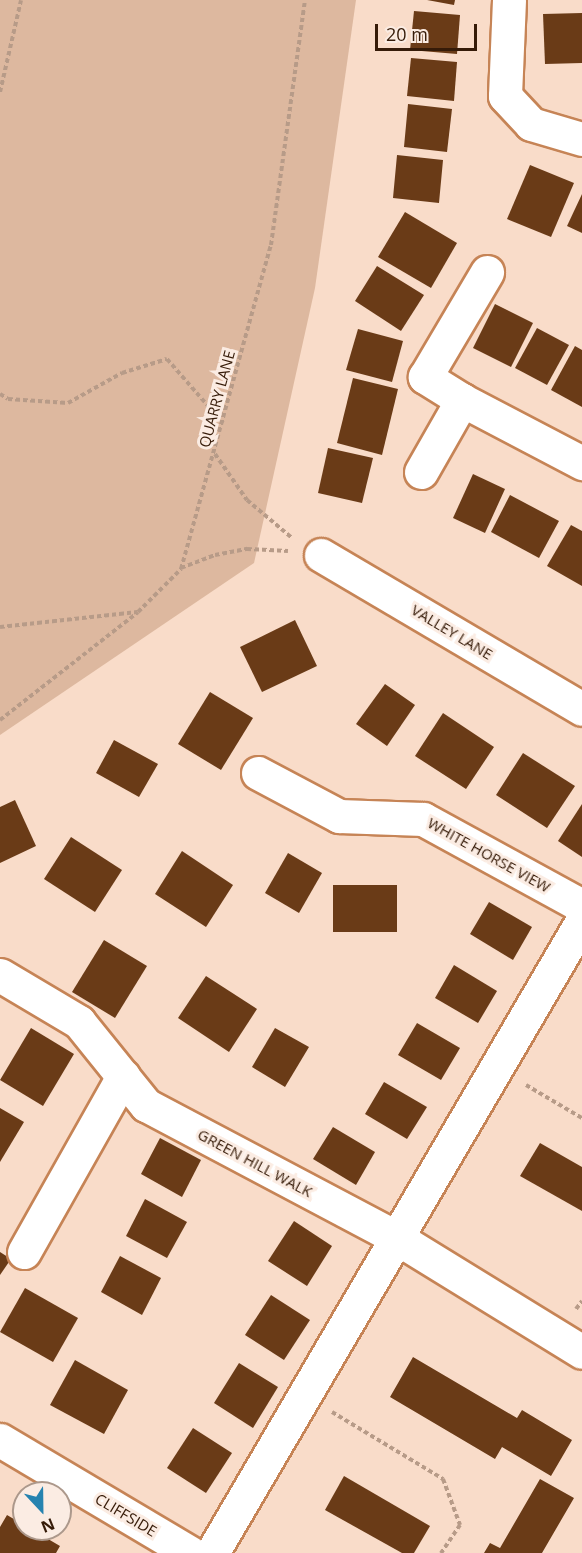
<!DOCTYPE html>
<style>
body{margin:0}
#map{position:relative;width:582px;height:1553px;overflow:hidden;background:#f9dcc9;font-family:"Open Sans",sans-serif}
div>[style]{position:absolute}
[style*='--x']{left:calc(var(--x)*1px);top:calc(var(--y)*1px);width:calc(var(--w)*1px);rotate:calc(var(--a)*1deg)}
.green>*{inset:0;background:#ddb89f}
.building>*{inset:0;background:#6a3b17}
.path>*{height:4px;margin-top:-2px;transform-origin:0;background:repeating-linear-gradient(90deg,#b79b88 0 4.5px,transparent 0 7.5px)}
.roads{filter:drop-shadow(2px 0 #c68456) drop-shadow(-2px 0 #c68456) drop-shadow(0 2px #c68456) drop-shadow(0 -2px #c68456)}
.street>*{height:33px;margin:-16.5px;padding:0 16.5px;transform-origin:16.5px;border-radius:16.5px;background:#fff}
span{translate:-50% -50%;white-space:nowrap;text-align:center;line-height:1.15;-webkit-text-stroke:6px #fbece3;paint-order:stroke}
.street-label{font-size:15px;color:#361b08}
.north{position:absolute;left:12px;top:1481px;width:60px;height:60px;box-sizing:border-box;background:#fbece3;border:2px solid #ac988b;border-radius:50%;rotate:158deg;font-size:16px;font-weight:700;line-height:24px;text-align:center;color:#361b08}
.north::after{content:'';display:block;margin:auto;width:21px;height:27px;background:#2683b0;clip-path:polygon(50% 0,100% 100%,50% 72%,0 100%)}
.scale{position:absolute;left:375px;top:24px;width:102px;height:27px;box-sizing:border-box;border:3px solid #361b08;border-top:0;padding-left:8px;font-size:18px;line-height:21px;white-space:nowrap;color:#361b08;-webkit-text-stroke:4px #fbece3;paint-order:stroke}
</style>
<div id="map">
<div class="green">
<div style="clip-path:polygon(0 0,356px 0,315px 288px,254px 563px,0 735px)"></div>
</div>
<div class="building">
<div style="clip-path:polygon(427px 0,455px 0,454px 5px)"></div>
<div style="clip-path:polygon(414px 11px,460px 15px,457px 54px,410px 50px)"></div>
<div style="clip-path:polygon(582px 13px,582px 63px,545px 64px,543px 14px)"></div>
<div style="clip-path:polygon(411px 58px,457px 62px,454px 101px,407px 96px)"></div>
<div style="clip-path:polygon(408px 104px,452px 109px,447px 152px,404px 147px)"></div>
<div style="clip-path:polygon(397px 155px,443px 160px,439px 203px,393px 198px)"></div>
<div style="clip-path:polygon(530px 165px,574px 183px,551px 237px,507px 219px)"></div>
<div style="clip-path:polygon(582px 194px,582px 233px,567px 226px)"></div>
<div style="clip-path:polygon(405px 212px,457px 243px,431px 288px,378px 257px)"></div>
<div style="clip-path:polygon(377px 266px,424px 295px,401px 331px,355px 301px)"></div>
<div style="clip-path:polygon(495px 304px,533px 323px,511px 367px,473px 348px)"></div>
<div style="clip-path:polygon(537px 328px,569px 345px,547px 385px,515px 368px)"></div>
<div style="clip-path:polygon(358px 329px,403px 341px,392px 382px,346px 370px)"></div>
<div style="clip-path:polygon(575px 346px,582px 350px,582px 407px,551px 390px)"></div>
<div style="clip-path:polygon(353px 378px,398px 389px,382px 455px,337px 443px)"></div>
<div style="clip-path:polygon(328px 448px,373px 458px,362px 503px,318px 493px)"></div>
<div style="clip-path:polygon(473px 474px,505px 489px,485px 533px,453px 518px)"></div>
<div style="clip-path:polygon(510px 495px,559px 521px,539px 558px,491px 532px)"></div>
<div style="clip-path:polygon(571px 525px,582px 531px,582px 586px,547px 566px)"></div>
<div style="clip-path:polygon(295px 620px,317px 666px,262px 692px,240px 647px)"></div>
<div style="clip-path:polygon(385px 684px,415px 705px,387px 746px,356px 724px)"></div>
<div style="clip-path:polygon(210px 692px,253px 718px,221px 770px,178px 744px)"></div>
<div style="clip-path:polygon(443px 713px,494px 747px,466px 789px,415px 756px)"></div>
<div style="clip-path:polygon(114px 740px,158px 764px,139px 797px,96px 773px)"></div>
<div style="clip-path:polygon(523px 753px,575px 786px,547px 828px,496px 795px)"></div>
<div style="clip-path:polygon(15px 800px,36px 846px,0 863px,0 807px)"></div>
<div style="clip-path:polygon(582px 804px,582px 857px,558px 841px)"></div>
<div style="clip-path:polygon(71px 837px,122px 870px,95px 912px,44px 879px)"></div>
<div style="clip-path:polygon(182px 851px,233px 885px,206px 927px,155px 894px)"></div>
<div style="clip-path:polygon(288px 853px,322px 873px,299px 913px,265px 893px)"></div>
<div style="clip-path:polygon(333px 885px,397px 885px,397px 932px,333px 932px)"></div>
<div style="clip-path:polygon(489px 902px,532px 927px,513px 960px,470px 934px)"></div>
<div style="clip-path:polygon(104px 940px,147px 966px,115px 1018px,72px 992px)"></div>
<div style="clip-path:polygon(454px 965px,497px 991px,478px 1023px,435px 998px)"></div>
<div style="clip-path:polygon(206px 976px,257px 1009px,229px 1052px,178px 1018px)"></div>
<div style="clip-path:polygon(417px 1023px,460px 1048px,441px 1080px,398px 1055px)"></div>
<div style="clip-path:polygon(31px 1028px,74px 1054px,43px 1106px,0 1080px)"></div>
<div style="clip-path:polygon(275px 1028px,309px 1047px,285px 1087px,252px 1067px)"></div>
<div style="clip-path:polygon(384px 1082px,427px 1107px,407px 1139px,365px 1114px)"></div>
<div style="clip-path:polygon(0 1108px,24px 1122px,0 1162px)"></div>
<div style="clip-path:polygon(333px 1127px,375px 1152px,356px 1185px,313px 1159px)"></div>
<div style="clip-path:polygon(160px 1138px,201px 1160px,182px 1197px,141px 1174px)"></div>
<div style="clip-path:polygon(540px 1143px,582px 1167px,582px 1211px,520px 1176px)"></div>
<div style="clip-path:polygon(145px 1199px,187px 1222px,167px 1258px,126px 1236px)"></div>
<div style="clip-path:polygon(294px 1221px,332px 1246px,307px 1286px,268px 1261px)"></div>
<div style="clip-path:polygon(0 1252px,11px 1259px,0 1275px)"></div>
<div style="clip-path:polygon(120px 1256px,161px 1278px,142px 1315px,101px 1292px)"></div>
<div style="clip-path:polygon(25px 1288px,78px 1318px,53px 1362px,0 1332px)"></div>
<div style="clip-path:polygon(271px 1295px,310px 1320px,284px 1360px,245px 1335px)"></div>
<div style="clip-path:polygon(413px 1357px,517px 1418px,522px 1410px,572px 1440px,551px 1476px,502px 1447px,495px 1459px,390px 1397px)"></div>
<div style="clip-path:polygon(75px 1360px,128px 1390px,104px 1434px,50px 1405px)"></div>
<div style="clip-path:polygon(239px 1363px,278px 1387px,253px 1428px,214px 1403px)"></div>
<div style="clip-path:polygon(193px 1428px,232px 1453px,206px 1493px,167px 1468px)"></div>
<div style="clip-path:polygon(344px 1476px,430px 1526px,414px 1553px,402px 1553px,325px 1510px)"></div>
<div style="clip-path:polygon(540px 1479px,574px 1498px,542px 1553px,484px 1553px,490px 1543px,500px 1548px)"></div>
<div style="clip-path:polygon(7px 1515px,24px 1525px,24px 1529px,31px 1529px,60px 1546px,56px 1553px,0 1553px,0 1527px)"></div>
</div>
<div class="path">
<div style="--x:0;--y:92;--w:94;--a:-77.1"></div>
<div style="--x:0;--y:394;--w:9;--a:32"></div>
<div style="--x:8;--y:399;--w:60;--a:3.8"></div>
<div style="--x:68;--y:403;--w:62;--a:-29.1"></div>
<div style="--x:122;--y:373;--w:47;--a:-17.3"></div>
<div style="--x:167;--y:359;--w:85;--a:48.8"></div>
<div style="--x:215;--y:454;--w:56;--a:55.2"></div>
<div style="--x:247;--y:500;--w:59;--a:40.2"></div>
<div style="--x:181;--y:568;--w:36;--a:-21"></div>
<div style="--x:215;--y:555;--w:33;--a:-11"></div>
<div style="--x:247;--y:549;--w:41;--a:2.8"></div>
<div style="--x:0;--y:627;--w:138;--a:-6.2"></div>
<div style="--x:0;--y:720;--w:175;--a:-38"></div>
<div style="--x:138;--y:612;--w:61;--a:-45"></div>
<div style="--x:181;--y:569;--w:336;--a:-74.5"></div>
<div style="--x:271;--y:245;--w:247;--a:-82.1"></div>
<div style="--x:526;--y:1085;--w:65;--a:30.5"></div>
<div style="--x:576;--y:1309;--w:10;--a:-53"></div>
<div style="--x:332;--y:1412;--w:130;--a:31.1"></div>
<div style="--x:443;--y:1479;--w:49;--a:69.7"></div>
<div style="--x:460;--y:1525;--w:34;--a:124"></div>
</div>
<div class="roads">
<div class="street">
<div style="--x:509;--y:0;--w:96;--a:92.4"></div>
<div style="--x:505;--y:96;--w:38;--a:47"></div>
<div style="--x:531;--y:124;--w:53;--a:16.4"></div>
<div style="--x:462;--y:400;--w:44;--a:-148.1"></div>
<div style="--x:425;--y:377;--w:122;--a:-59.4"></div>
<div style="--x:421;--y:472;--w:83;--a:-60.3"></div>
<div style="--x:462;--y:400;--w:136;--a:27.7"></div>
<div style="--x:321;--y:555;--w:303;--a:30.5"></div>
<div style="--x:258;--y:773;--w:92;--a:28"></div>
<div style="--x:339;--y:816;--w:84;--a:2"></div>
<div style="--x:423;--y:819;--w:181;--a:28.7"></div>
<div style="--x:0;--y:975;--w:92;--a:30.7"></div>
<div style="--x:79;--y:1022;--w:107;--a:51.1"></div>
<div style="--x:146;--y:1105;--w:284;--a:27.9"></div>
<div style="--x:397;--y:1238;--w:217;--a:31.6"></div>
<div style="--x:24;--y:1252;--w:202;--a:-60.6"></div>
<div style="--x:0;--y:1440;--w:221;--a:30.7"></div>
<div style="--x:212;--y:1553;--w:732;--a:-59.65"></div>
</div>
</div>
<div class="street-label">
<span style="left:217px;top:399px;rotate:-75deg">QUARRY LANE</span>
<span style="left:452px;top:632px;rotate:31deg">VALLEY LANE</span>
<span style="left:489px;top:855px;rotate:29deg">WHITE HORSE VIEW</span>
<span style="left:255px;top:1163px;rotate:28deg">GREEN HILL WALK</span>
<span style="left:126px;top:1515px;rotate:31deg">CLIFFSIDE</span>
</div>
<div class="north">N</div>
<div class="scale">20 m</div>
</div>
